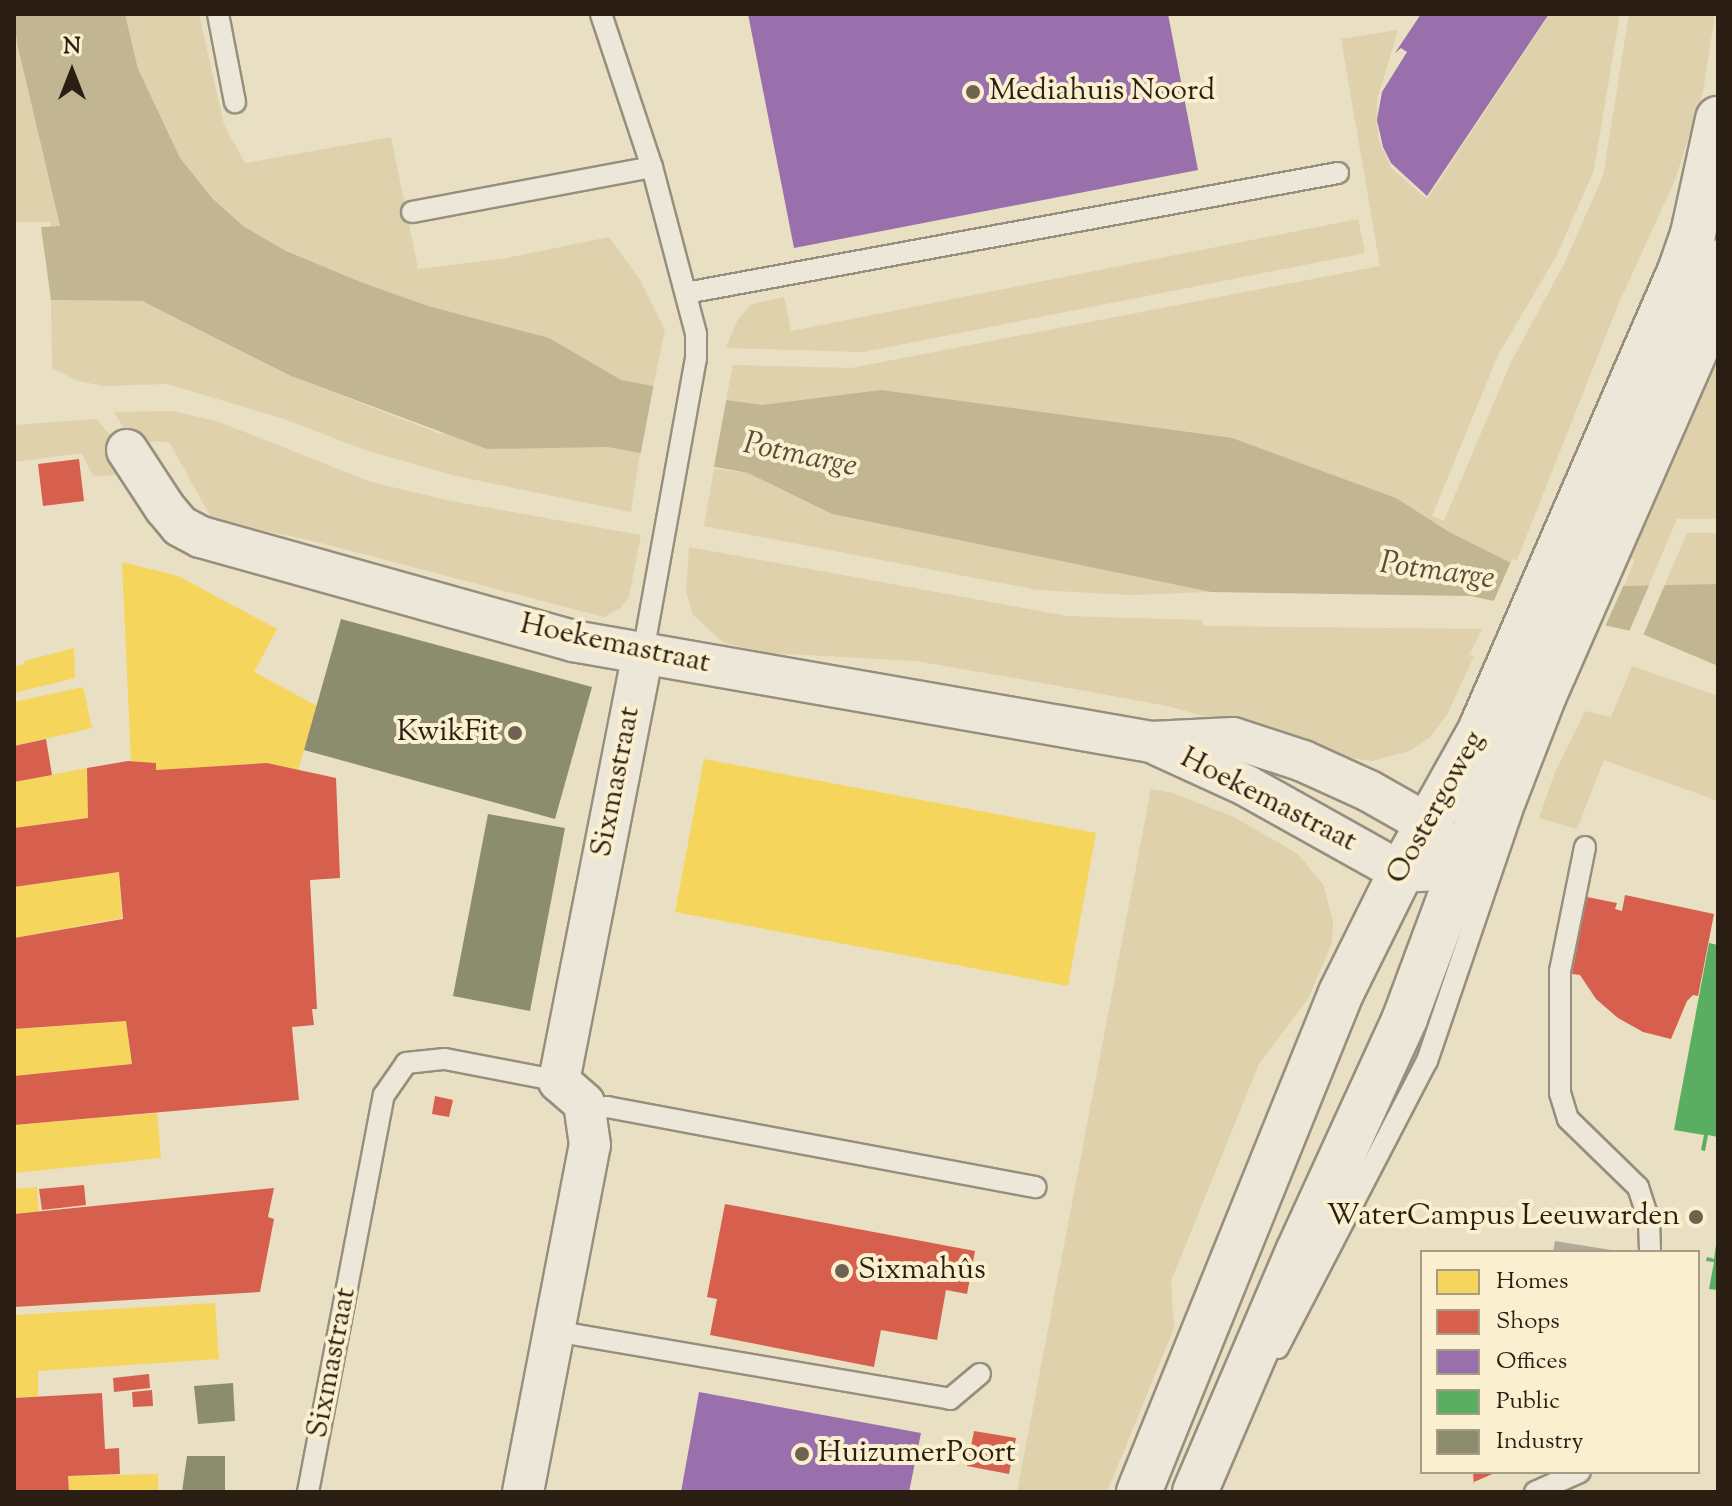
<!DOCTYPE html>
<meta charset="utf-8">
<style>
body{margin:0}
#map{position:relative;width:1732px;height:1506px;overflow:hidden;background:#e9dfc2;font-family:"Sorts Mill Goudy",serif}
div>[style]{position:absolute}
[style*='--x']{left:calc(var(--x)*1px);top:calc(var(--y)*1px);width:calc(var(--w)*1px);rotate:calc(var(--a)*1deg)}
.green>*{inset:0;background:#ded1ab}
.water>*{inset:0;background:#c2b592}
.pier>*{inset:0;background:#e9dfc2}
.homes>*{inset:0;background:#f6d55c}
.shops>*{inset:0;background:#d6604d}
.offices>*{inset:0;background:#9970ab}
.public>*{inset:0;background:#5aae61}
.industry>*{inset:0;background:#8c8c6e}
.building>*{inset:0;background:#b3ab98}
.roads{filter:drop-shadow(2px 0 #968f7e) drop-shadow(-2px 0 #968f7e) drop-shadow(0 2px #968f7e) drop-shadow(0 -2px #968f7e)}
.service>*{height:20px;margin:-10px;padding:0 10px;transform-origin:10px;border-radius:10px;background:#ece7d8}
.minor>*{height:40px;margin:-20px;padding:0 20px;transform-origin:20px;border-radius:20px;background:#ece7d8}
.secondary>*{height:44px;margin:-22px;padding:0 22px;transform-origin:22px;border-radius:22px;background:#ece7d8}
.dots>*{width:22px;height:22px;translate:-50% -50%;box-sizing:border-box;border:4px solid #faefce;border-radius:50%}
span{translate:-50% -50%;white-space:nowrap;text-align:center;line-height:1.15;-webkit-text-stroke:8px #faefce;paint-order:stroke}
.poi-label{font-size:30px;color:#2b1f14}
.left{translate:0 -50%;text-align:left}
.right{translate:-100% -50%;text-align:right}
.street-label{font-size:30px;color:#2b1f14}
.water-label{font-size:32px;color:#5a4d39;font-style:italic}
.frame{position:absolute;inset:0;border:16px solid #2b1f14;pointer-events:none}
.legend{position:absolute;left:1420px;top:1250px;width:280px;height:224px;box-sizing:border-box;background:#faefce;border:2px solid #a79c84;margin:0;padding:10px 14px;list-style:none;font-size:24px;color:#2b1f14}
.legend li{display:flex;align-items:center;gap:16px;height:40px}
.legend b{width:40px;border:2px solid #a79c84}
.north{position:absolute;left:32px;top:32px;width:80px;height:80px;-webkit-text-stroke:6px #faefce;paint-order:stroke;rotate:0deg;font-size:22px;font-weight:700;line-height:32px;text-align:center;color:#2b1f14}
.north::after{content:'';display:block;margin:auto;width:28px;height:36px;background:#2b1f14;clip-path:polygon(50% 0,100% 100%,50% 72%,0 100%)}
</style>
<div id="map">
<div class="green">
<div style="clip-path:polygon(125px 14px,199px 14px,224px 125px,245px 163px,391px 137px,418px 269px,507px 258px,609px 237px,640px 280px,665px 330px,653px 387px,620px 380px,295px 276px,212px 198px,180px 159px,138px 69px)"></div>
<div style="clip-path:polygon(1550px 14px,1620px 14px,1594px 170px,1557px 255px,1498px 355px,1432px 516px,1444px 521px,1510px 364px,1565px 262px,1603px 176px,1629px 14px,1715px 14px,1703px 92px,1675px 180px,1618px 305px,1515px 565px,726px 400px,733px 365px,851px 368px,1380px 266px,1341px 39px,1398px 30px,1377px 100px,1378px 139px,1392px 169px,1427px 199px)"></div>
<div style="clip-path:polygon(14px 27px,17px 43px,60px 226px,51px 226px,50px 222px,14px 222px)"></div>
<div style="clip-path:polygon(1358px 219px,1365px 253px,863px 352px,726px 348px,737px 321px,752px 304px,784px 297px,791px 331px)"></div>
<div style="clip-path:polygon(51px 300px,142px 301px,291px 376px,438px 433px,607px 447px,640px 453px,631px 512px,456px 476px,368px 451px,284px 419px,167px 384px,104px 386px,78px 381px,52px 368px)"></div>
<div style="clip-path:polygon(1718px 358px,1718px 519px,1677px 519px,1648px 587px,1624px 586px,1635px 560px,1631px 558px)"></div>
<div style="clip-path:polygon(173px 411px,219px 422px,371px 482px,451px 501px,641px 535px,629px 596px,620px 608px,604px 617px,321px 543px,212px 519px,169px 442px,131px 441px,114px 412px)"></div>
<div style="clip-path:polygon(96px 419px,112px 437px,119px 475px,93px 476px,82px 453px,14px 462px,14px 425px)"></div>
<div style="clip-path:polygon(714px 469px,749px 473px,832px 514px,1211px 592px,1130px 595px,1038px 590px,704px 526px)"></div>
<div style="clip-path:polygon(1687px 533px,1718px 533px,1718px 584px,1664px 586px)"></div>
<div style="clip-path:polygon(689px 547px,1067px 616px,1202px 620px,1203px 626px,1482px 629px,1469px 655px,1474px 656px,1447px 715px,1430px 737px,1409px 751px,1372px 761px,1346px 757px,1168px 706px,1020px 679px,916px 661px,769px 653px,724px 643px,693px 615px,686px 591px)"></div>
<div style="clip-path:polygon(1632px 666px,1718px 696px,1718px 801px,1604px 760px,1577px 829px,1539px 818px,1555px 772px,1585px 711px,1611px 717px)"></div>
<div style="clip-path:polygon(1151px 789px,1173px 793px,1234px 817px,1298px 854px,1324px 886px,1333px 922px,1332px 943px,1308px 999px,1259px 1064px,1171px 1281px,1174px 1328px,1107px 1492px,1017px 1492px)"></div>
</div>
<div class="water">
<div style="clip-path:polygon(14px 14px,125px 14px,138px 69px,180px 158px,212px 198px,243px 226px,286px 251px,363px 283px,428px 306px,549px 338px,621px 380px,726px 400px,762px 405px,881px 390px,1232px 438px,1396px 498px,1449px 532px,1515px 565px,1624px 586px,1718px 584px,1718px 666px,1640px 633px,1471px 596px,1211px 592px,832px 514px,748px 473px,607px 447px,487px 449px,291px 376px,142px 301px,51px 300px,41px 227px,60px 226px,17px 43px)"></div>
</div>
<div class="pier">
<div style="clip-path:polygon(654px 383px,727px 396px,713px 472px,640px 457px)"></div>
<div style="clip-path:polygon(1512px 559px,1625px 582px,1604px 629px,1492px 605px)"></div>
<div style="clip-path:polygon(1666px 582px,1642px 638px,1628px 634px,1650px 583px)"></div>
</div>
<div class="homes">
<div style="clip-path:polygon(122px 562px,178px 576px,277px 629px,254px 672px,317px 706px,298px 770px,267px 763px,156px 770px,156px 763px,131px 761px)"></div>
<div style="clip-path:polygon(74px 648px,75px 678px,14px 693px,14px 667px,25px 664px,24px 661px)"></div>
<div style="clip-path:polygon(83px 687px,92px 728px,14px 746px,14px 702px)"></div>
<div style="clip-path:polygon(704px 759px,1096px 833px,1068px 986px,675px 912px)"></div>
<div style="clip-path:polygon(87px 768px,88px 818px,14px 828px,14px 782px)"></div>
<div style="clip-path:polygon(119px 872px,122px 918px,14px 938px,14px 887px)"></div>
<div style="clip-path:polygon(126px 1021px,132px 1064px,14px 1076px,14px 1029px)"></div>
<div style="clip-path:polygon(157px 1113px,161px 1158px,14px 1173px,14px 1125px)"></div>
<div style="clip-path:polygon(37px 1187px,39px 1212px,14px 1214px,14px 1189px)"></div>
<div style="clip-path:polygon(215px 1303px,219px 1359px,38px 1371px,38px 1396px,14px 1398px,14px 1315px)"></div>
<div style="clip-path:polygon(158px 1474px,158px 1492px,69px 1492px,68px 1476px)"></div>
</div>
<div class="shops">
<div style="clip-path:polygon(79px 459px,84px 501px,43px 506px,38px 464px)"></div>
<div style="clip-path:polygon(46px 739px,52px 775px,14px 782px,14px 746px)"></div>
<div style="clip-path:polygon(128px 761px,156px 763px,156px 770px,267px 763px,336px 778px,340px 878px,310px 880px,317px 1009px,312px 1009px,314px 1025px,292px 1027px,299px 1100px,14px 1125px,14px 1076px,132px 1064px,126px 1021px,14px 1029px,14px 938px,123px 919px,119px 872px,14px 887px,14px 828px,88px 818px,87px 768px)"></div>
<div style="clip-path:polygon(1625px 895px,1714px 914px,1698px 996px,1693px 995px,1687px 1001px,1671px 1039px,1643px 1032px,1618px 1018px,1596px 999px,1580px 975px,1572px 974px,1587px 897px,1617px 903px,1615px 909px,1622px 911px)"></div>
<div style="clip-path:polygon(435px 1096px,453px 1100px,449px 1117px,432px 1114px)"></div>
<div style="clip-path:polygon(84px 1185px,86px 1205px,42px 1210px,39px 1189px)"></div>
<div style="clip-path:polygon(274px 1188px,268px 1217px,274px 1219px,260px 1292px,14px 1307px,14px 1214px)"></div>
<div style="clip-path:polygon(725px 1204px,975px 1251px,967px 1294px,946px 1290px,937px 1340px,881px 1330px,874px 1367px,710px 1335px,717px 1299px,707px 1297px)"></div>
<div style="clip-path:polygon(149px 1374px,150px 1388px,114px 1392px,113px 1378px)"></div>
<div style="clip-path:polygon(152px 1390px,153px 1406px,133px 1407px,132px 1392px)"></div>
<div style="clip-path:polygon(102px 1393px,105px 1449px,119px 1448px,120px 1474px,68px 1476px,69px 1492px,14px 1492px,14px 1398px)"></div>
<div style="clip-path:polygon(974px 1431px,1016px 1438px,1009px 1474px,967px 1466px)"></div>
<div style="clip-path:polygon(1473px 1472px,1497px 1472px,1474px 1482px,1474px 1486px)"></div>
</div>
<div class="offices">
<div style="clip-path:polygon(748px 14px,1168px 14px,1198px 170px,794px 248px)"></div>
<div style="clip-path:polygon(1421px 14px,1549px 14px,1427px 196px,1391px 163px,1383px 147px,1377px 120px,1382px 92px,1407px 52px,1401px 48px,1395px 53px)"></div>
<div style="clip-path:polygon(699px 1392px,921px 1433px,909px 1492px,681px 1492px)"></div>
</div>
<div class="public">
<div style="clip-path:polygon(1709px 943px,1718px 945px,1718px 1137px,1708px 1135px,1705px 1151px,1701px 1150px,1704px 1135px,1674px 1130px)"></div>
<div style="clip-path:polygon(1716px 1245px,1718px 1246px,1718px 1290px,1709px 1289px,1714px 1262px,1706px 1261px,1707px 1257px,1714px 1259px)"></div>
</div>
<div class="industry">
<div style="clip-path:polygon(341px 619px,592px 687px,555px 819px,304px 750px)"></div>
<div style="clip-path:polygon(488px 814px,565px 828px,530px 1011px,453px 996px)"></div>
<div style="clip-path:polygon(233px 1383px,235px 1421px,198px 1424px,194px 1386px)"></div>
<div style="clip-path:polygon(187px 1456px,225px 1456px,225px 1492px,182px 1492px)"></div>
</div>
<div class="building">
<div style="clip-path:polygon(1555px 1241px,1611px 1250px,1611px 1252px,1553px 1252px)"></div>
</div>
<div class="roads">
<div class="service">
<div style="--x:218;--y:14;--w:90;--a:79.1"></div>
<div style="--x:601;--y:14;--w:161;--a:71.6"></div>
<div style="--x:652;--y:167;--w:173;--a:75.2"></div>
<div style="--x:696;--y:334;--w:24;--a:90"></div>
<div style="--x:696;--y:358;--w:301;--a:100.2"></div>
<div style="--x:412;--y:212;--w:244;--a:-10.6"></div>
<div style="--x:686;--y:293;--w:663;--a:-10.43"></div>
<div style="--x:1585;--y:847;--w:126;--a:101.4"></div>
<div style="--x:1560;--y:971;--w:122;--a:90"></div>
<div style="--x:1560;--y:1093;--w:27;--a:73"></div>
<div style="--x:1568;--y:1119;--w:98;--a:44.2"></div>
<div style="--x:1638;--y:1187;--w:36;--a:72"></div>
<div style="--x:1649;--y:1221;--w:31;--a:88"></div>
<div style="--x:587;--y:1112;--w:21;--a:-14"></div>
<div style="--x:607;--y:1107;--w:436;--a:10.6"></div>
<div style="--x:554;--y:1331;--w:402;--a:9.7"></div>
<div style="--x:950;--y:1399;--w:39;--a:-40"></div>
<div style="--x:1278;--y:1348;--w:323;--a:-62.6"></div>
<div style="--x:1427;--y:1061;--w:273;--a:-71.2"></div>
<div style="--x:1515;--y:803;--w:110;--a:-68.8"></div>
<div style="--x:1555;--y:700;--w:406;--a:-66.3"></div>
<div style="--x:308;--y:1492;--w:404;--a:-79.2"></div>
<div style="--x:384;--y:1095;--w:39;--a:-55"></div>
<div style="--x:406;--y:1063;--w:39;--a:-6"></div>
<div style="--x:445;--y:1059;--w:116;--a:10.9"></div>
<div style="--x:1535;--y:1492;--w:49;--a:-24"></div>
</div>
<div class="minor">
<div style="--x:127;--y:450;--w:69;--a:56.8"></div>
<div style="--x:165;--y:508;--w:23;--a:50"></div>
<div style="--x:180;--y:526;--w:24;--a:28"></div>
<div style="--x:201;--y:537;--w:386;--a:15.6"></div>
<div style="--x:573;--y:641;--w:587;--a:9.91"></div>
<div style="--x:1151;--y:742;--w:82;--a:-2.8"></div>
<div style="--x:1233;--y:738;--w:74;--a:18.2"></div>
<div style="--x:1303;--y:761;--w:72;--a:24.4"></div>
<div style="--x:1369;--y:791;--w:69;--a:29.5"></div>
<div style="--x:1429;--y:825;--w:54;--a:52.5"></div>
<div style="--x:1158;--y:745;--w:98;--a:24.7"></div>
<div style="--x:1247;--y:786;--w:176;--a:29.2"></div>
<div style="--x:1401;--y:872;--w:33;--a:-3"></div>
<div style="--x:523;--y:1492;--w:353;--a:-79.1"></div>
<div style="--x:590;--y:1145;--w:42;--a:-98.1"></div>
<div style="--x:584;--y:1103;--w:33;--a:-139"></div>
<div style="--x:559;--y:1081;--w:435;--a:-78.9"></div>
</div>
<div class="secondary">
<div style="--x:1139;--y:1492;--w:538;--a:-67.96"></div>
<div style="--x:1341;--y:993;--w:135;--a:-63.6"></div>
<div style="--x:1401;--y:872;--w:162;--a:-60.7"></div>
<div style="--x:1480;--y:731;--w:498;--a:-66.5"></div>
<div style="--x:1679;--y:274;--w:42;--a:-70.7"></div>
<div style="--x:1693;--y:234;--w:118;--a:-77.7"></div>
<div style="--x:1195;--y:1492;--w:261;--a:-66.8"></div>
<div style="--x:1298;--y:1252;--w:257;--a:-65.4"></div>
<div style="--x:1405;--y:1018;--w:275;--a:-69.6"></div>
<div style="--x:1501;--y:760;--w:543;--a:-66.46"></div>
</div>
</div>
<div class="dots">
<div style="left:973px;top:92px;background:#6e6251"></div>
<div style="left:515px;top:733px;background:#6e6251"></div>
<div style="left:1696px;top:1217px;background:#6e6251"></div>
<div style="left:842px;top:1271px;background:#6e6251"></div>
<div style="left:802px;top:1454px;background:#6e6251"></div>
</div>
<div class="poi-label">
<span class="left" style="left:989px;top:92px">Mediahuis Noord</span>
<span class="right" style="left:499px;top:733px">KwikFit</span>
<span class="right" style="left:1680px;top:1217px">WaterCampus Leeuwarden</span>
<span class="left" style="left:858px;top:1271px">Sixmahûs</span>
<span class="left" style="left:818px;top:1454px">HuizumerPoort</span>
</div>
<div class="street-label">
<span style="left:615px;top:645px;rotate:12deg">Hoekemastraat</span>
<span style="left:617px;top:782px;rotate:-79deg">Sixmastraat</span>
<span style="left:1268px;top:801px;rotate:27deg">Hoekemastraat</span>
<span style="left:1437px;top:808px;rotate:-61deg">Oostergoweg</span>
<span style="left:333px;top:1363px;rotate:-79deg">Sixmastraat</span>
</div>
<div class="water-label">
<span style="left:800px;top:456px;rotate:12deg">Potmarge</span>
<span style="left:1437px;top:572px;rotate:8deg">Potmarge</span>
</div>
<div class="frame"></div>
<ul class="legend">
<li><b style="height:22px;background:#f6d55c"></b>Homes</li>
<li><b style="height:22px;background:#d6604d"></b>Shops</li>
<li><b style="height:22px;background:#9970ab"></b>Offices</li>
<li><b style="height:22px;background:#5aae61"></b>Public</li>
<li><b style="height:22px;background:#8c8c6e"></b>Industry</li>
</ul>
<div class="north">N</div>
</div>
